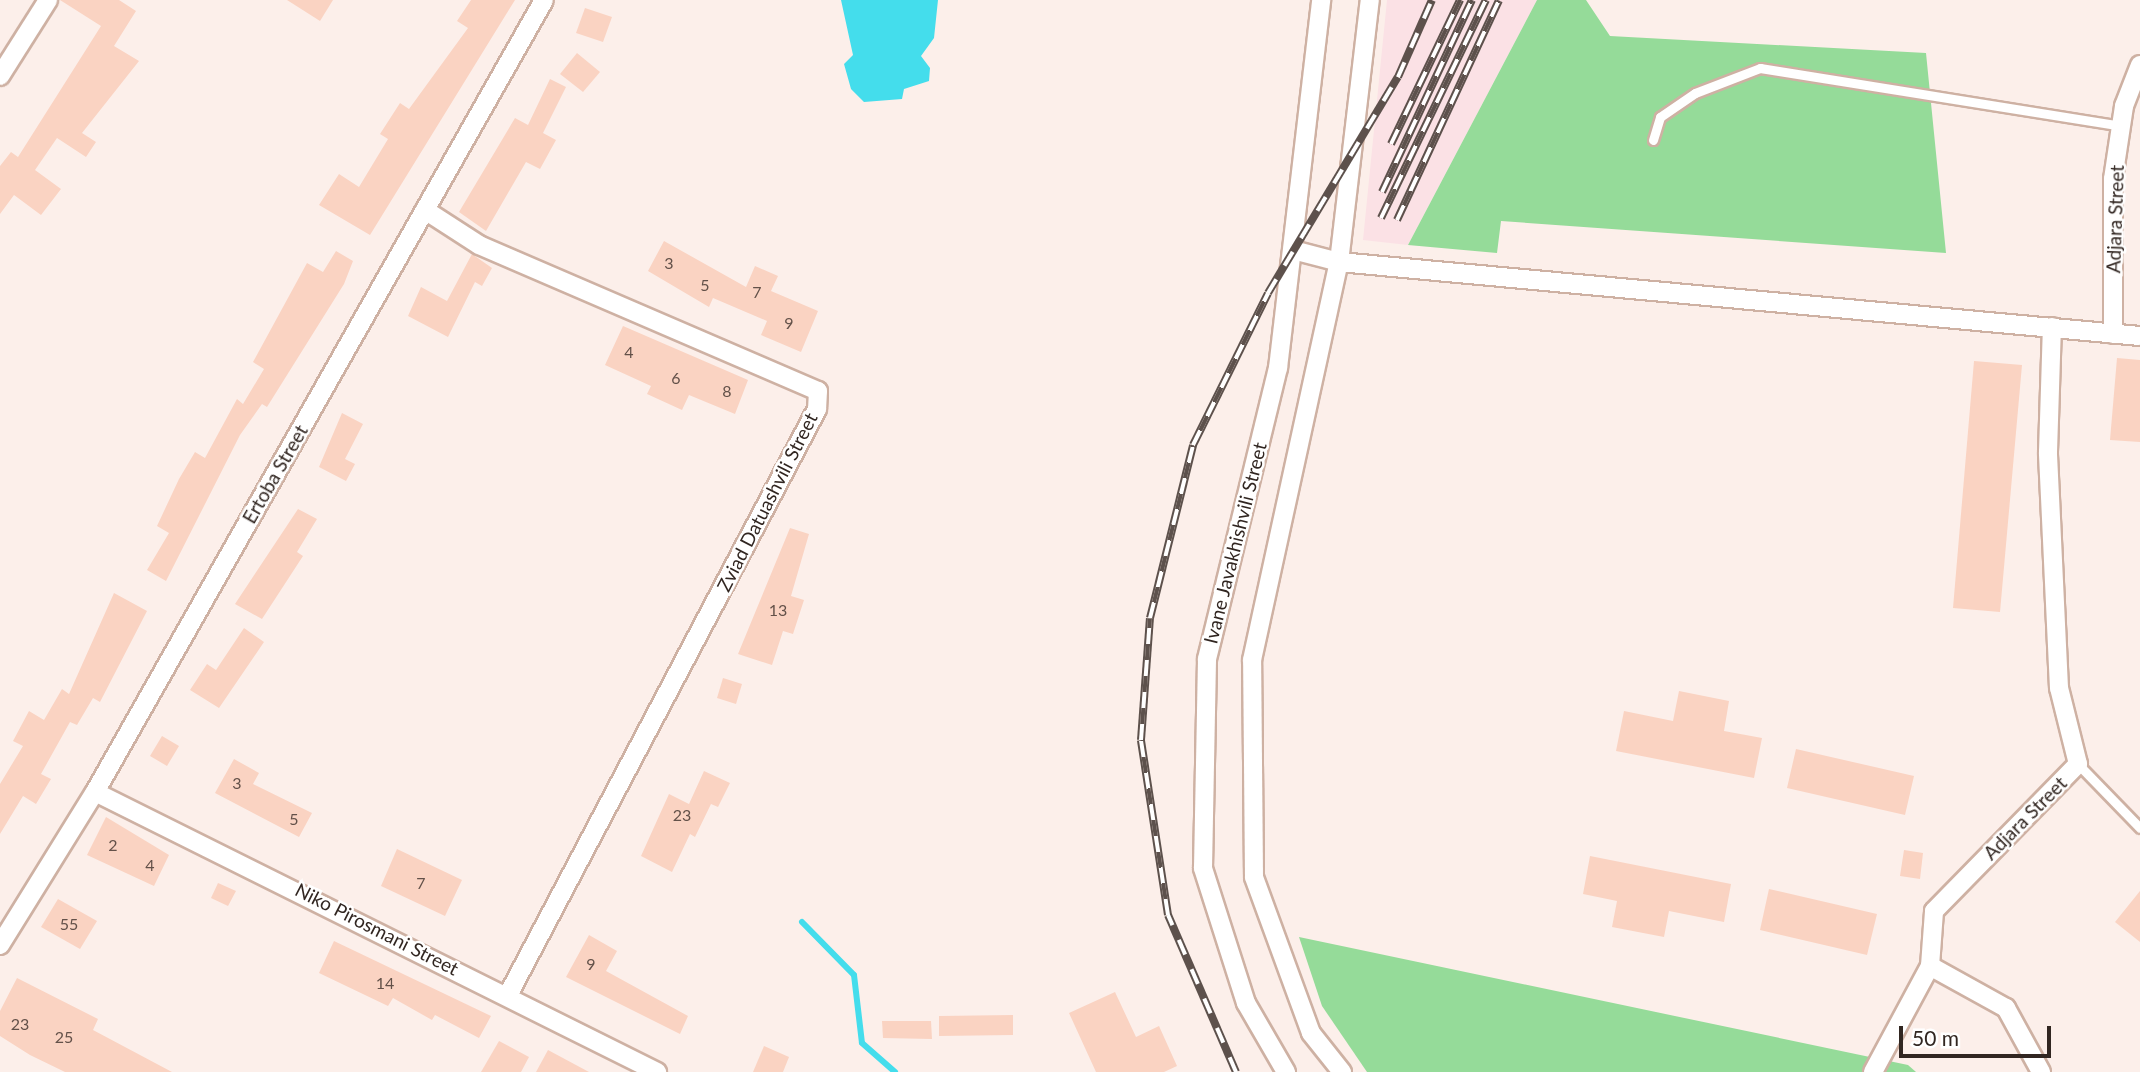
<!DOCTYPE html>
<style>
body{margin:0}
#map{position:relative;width:2140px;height:1072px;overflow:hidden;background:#fcefea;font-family:Lato,sans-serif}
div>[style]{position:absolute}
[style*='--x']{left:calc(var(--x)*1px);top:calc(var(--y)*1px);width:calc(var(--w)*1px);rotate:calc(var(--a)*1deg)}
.industrial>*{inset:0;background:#fbe1e5}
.green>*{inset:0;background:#95db99}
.water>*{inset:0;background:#44ddec}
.stream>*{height:6px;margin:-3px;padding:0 3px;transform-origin:3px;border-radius:3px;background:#44ddec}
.building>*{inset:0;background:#fad3c2}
.roads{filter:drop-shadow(2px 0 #ceb1a3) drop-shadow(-2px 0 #ceb1a3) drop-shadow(0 2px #ceb1a3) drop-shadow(0 -2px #ceb1a3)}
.lane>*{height:9px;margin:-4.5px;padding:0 4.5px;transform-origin:4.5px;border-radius:4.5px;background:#fff}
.street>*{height:18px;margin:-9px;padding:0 9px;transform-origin:9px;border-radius:9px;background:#fff}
.rail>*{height:8px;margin-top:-4px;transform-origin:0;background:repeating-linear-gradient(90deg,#fff 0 16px,#5d514c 0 32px);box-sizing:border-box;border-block:2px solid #5d514c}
span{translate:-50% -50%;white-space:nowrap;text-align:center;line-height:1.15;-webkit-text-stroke:5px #fff;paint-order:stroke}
.number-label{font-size:16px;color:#635149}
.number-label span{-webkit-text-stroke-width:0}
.street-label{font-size:19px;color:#312621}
.scale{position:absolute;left:1899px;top:1026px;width:152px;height:32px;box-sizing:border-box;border:4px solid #312621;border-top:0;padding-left:9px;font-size:21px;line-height:24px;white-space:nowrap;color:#312621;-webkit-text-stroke:5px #fff;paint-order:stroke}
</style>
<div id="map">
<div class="industrial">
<div style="clip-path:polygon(1387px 0,1537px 0,1408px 245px,1363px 240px)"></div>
</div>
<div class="green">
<div style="clip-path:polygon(1537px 0,1586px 0,1610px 36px,1926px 53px,1946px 253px,1501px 221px,1497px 253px,1408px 245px)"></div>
<div style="clip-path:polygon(1299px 937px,1908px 1065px,1916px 1072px,1367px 1072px,1322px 1006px)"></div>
</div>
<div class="water">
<div style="clip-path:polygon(841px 0,938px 0,934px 38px,921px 56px,930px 68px,929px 81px,904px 89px,902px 99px,864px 102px,851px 89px,844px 64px,853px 55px)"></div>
</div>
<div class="stream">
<div style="--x:802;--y:922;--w:74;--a:45.5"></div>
<div style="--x:854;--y:975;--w:68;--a:83.3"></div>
<div style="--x:862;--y:1043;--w:44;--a:41.3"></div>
</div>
<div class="building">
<div style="clip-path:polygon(60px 0,119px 0,136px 11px,114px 46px,139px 61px,82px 133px,96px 142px,86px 157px,57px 138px,35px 170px,61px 189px,41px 215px,14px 195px,0 214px,0 166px,11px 152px,18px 157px,101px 26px)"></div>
<div style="clip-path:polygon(287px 0,333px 0,320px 21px)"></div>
<div style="clip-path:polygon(471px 0,515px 0,370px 235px,319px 205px,339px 174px,359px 187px,388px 139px,380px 134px,400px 103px,409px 109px,468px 28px,457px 21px)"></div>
<div style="clip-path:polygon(585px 8px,612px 17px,603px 42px,576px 33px)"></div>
<div style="clip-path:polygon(577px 53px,600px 72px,583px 92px,560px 74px)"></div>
<div style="clip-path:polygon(550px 79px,566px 87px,543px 133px,556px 140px,540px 169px,526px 162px,486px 231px,459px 212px,515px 118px,528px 125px)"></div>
<div style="clip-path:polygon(664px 241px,746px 287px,755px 266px,778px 276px,771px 291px,818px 311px,801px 352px,761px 335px,767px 321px,713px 298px,709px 307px,648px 271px)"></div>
<div style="clip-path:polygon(336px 251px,353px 261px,344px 284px,267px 407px,262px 404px,240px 435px,166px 581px,147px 570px,169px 533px,157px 526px,179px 479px,195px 452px,205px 458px,237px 399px,243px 404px,264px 369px,253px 362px,307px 263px,323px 272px)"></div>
<div style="clip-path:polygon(472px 254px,492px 268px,482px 286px,475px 282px,448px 337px,408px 316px,421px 287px,447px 301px)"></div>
<div style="clip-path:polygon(623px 326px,748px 380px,735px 414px,689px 395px,682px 410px,647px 394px,651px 386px,605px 365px)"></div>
<div style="clip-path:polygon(2117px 358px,2140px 360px,2140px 442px,2110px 440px)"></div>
<div style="clip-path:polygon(1974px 361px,2022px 365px,2000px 612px,1953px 608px)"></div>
<div style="clip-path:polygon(342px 413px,363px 424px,345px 459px,355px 464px,346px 481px,319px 467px)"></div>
<div style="clip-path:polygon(298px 509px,317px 519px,297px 552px,303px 556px,262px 619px,235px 604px)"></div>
<div style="clip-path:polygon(790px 528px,809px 534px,791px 596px,804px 600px,793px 634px,783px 631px,772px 665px,738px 654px)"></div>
<div style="clip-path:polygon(114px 593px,147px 611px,100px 702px,93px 698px,77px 725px,70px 722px,41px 774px,51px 779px,36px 804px,23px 796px,0 834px,0 784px,23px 746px,13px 741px,29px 711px,44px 720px,62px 689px,69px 694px)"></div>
<div style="clip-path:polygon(244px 628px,264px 642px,219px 708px,190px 690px,207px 664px,216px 670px)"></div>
<div style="clip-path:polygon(723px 678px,742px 684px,736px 704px,717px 698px)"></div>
<div style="clip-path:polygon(1679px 691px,1729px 701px,1724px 731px,1762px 738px,1754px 778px,1616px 751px,1624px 711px,1673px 721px)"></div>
<div style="clip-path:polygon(162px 736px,179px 746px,167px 766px,150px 756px)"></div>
<div style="clip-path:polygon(1796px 749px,1914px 776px,1905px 815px,1787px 788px)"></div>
<div style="clip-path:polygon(234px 759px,259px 773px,253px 784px,312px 813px,299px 837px,215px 793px)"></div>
<div style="clip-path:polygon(704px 771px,730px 783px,718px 807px,711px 804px,695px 837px,690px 834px,672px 872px,641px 856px,669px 794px,689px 804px)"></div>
<div style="clip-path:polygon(106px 817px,169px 855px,154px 886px,87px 855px)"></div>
<div style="clip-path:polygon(397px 849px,462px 880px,445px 916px,381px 886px)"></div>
<div style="clip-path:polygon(1904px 850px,1923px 853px,1920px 879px,1900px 876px)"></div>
<div style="clip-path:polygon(1590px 856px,1731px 884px,1724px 922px,1669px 911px,1664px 937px,1612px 927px,1617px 901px,1583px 894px)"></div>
<div style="clip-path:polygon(218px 883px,236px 891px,228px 906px,211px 898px)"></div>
<div style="clip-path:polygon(1769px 889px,1877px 914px,1867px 955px,1760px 930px)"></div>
<div style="clip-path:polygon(2140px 891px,2140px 942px,2115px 922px)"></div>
<div style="clip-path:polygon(58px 899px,97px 921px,80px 949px,41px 927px)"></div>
<div style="clip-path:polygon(589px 935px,617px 951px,606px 971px,688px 1016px,680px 1034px,566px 977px)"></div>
<div style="clip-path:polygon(334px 941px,491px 1016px,479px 1038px,435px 1015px,432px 1020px,393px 998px,388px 1006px,319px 973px)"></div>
<div style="clip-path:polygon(17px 978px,98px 1019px,93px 1030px,172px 1072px,65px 1072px,30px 1055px,0 1036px,0 1011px)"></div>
<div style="clip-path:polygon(1115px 992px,1136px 1037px,1159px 1026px,1177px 1066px,1164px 1072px,1096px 1072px,1069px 1013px)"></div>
<div style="clip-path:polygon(1013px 1015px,1013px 1035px,939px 1036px,939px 1016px)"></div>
<div style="clip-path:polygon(882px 1021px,931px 1021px,932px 1039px,883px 1038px)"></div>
<div style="clip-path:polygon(499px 1041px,529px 1057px,521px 1072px,481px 1072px)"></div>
<div style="clip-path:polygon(764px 1046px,789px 1057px,783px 1072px,753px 1072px)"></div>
<div style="clip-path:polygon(548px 1050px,589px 1072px,536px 1072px)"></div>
</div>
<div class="roads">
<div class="lane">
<div style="--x:1653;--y:140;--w:24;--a:-73"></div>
<div style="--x:1660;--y:117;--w:42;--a:-34.4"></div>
<div style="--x:1695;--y:93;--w:70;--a:-21"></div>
<div style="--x:1760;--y:68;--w:366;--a:9.1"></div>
<div style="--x:2078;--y:764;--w:89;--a:45.9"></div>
</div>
<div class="street">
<div style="--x:0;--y:76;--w:90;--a:-57.7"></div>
<div style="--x:425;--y:210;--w:64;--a:32.9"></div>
<div style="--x:479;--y:245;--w:369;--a:23.3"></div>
<div style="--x:818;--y:391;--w:18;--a:93"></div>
<div style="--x:817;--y:409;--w:662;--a:117.8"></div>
<div style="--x:1293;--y:250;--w:48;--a:14.6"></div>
<div style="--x:1339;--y:262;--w:804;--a:5.28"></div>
<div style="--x:2113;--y:334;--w:155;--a:-90"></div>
<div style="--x:2113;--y:179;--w:74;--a:-81.4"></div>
<div style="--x:2124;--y:106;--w:44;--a:-68.7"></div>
<div style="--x:95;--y:792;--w:628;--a:26.48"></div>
<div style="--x:0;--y:945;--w:180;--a:-58.2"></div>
<div style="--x:95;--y:792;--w:910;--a:-60.45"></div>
<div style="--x:1930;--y:966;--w:87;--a:28.9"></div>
<div style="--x:2006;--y:1008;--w:73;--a:61.3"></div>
<div style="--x:1286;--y:1072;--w:80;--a:-120.1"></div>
<div style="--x:1246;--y:1003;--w:142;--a:-107.7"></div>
<div style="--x:1203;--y:868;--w:209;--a:-88.9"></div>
<div style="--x:1207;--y:659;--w:300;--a:-76.3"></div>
<div style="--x:1278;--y:368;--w:371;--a:-83.3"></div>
<div style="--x:1342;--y:1072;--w:50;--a:-128.5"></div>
<div style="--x:1311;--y:1033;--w:166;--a:-110.1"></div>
<div style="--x:1254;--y:877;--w:217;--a:-90.5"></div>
<div style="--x:1252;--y:660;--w:407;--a:-77.7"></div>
<div style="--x:1339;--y:262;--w:264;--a:-83.3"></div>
<div style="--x:1873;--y:1072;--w:120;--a:-61.7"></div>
<div style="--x:1930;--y:966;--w:55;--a:-85.8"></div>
<div style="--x:1934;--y:911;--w:206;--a:-45.6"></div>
<div style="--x:2078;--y:764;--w:78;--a:-104"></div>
<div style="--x:2059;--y:688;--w:236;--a:-92.7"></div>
<div style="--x:2048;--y:452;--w:125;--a:-88.2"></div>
</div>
</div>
<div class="rail">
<div style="--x:1391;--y:144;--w:160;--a:-64.4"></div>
<div style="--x:1382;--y:192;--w:212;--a:-64.9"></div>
<div style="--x:1381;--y:218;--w:242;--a:-64.3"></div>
<div style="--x:1397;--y:220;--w:242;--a:-65.1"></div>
<div style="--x:1236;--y:1072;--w:171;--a:-113.4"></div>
<div style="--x:1168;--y:915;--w:177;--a:-98.8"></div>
<div style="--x:1141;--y:740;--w:122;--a:-85.8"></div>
<div style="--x:1150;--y:618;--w:178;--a:-76"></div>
<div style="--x:1193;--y:445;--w:169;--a:-63.7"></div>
<div style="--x:1268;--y:293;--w:252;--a:-59"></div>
<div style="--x:1398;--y:77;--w:84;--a:-66.2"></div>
</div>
<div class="number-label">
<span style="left:669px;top:263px">3</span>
<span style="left:705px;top:285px">5</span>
<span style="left:757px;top:292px">7</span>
<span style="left:789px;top:323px">9</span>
<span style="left:629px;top:352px">4</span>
<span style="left:676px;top:378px">6</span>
<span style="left:727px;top:391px">8</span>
<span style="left:778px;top:610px">13</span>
<span style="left:237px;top:783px">3</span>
<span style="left:682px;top:815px">23</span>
<span style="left:294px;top:819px">5</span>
<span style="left:113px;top:845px">2</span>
<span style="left:150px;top:865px">4</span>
<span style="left:421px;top:883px">7</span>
<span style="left:69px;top:924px">55</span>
<span style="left:591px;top:964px">9</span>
<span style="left:385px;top:983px">14</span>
<span style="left:20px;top:1024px">23</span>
<span style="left:64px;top:1037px">25</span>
</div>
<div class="street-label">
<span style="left:2115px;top:219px;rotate:-88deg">Adjara Street</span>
<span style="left:275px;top:474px;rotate:-60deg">Ertoba Street</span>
<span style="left:767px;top:502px;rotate:-63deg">Zviad Datuashvili Street</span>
<span style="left:1235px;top:543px;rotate:-76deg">Ivane Javakhishvili Street</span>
<span style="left:2025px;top:818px;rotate:-45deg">Adjara Street</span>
<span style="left:377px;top:929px;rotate:27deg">Niko Pirosmani Street</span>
</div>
<div class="scale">50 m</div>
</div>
